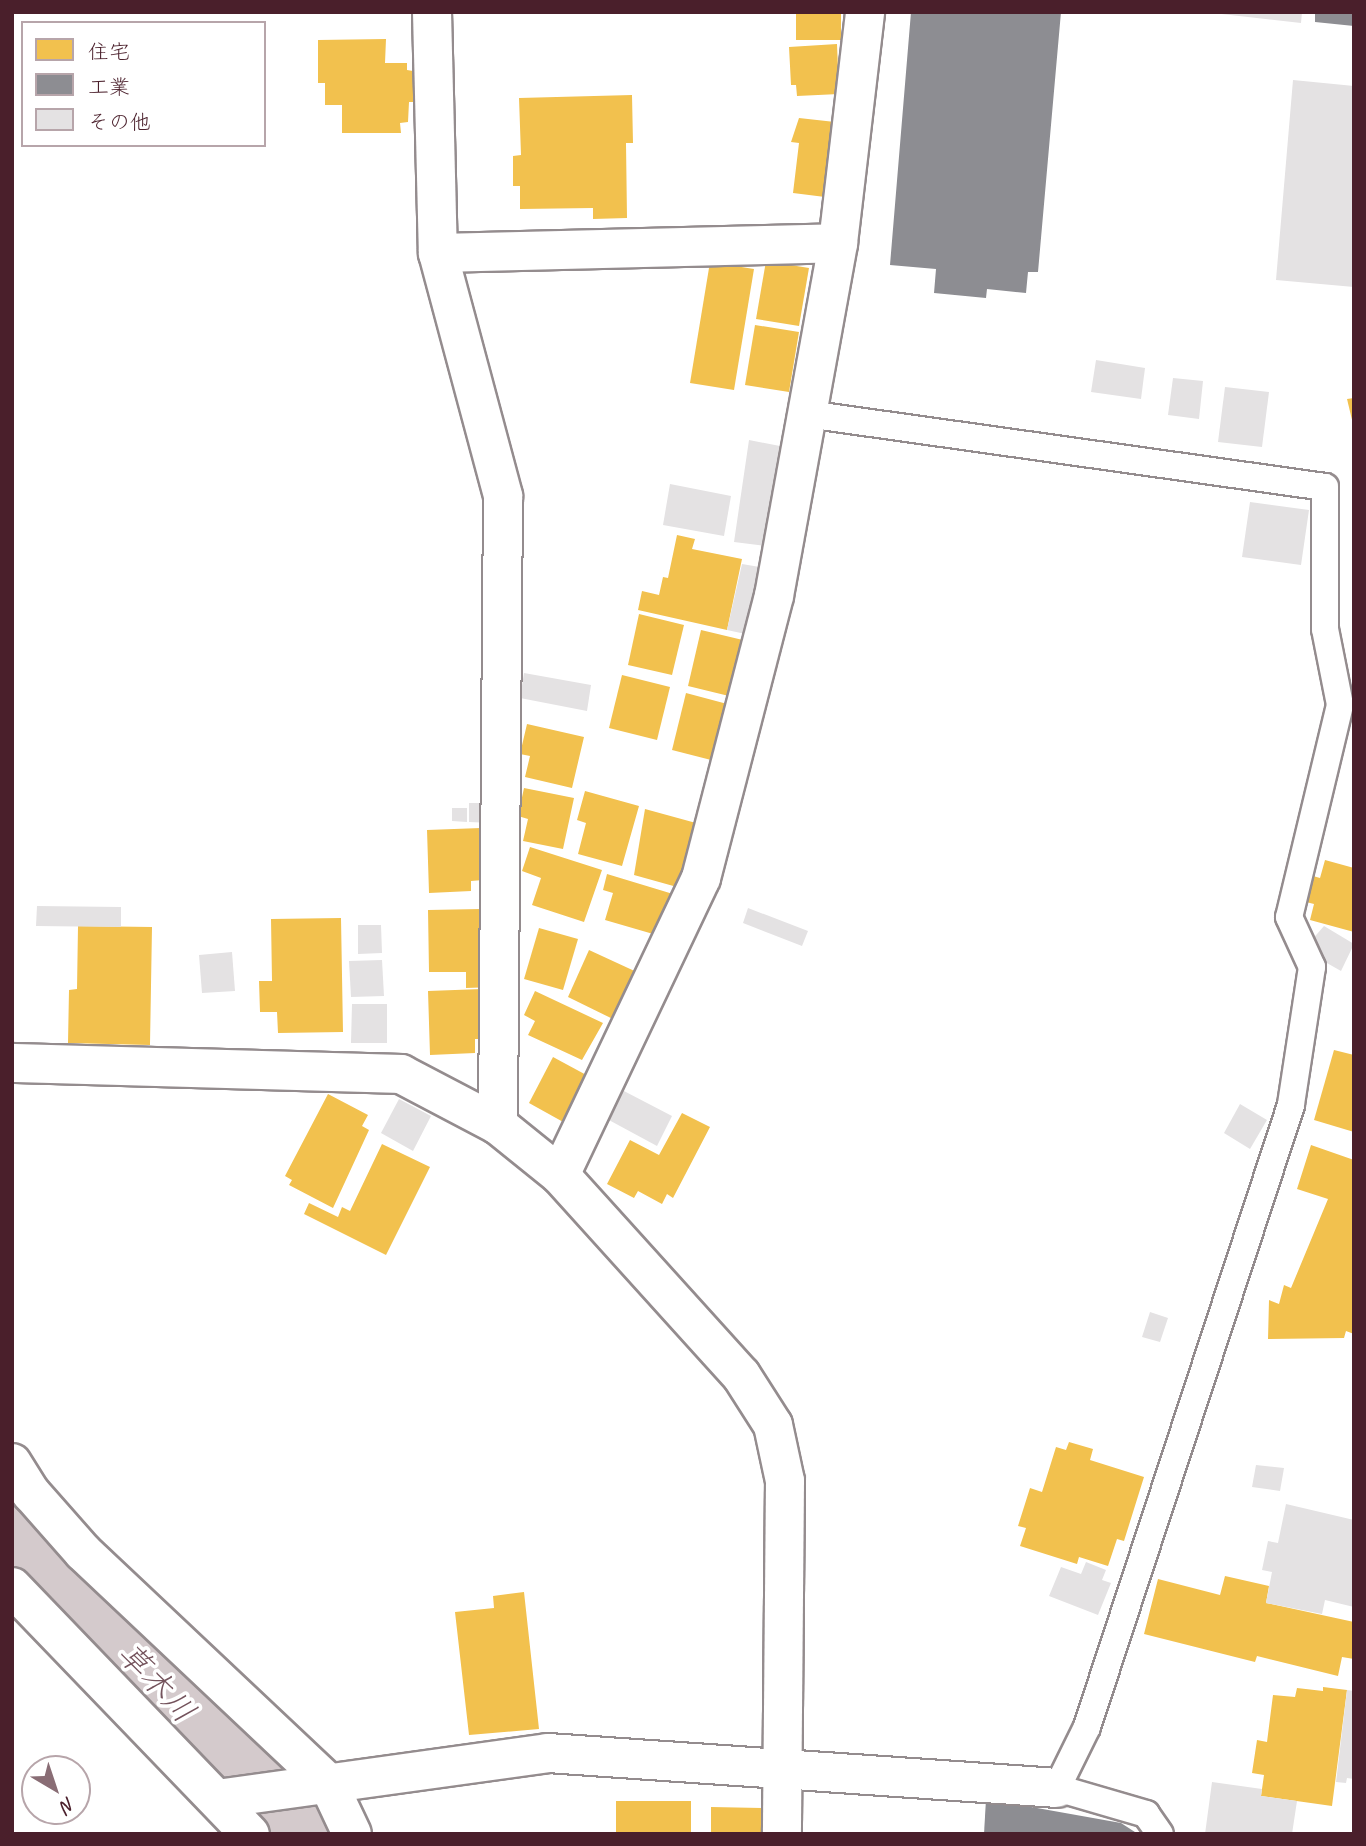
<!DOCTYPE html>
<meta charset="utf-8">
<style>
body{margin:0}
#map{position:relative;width:1366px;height:1846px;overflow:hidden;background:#fff;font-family:Caveat,"Klee One",sans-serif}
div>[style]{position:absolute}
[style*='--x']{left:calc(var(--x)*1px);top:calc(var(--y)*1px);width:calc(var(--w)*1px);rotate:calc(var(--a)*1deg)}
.homes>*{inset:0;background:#f2c14e}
.industry>*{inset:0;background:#8d8d92}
.river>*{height:84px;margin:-42px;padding:0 42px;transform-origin:42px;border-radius:42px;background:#d4cacc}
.building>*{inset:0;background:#e4e2e3}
.roads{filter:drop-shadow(2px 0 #948c8e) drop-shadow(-2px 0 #948c8e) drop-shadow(0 2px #948c8e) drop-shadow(0 -2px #948c8e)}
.lane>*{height:26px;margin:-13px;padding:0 13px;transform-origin:13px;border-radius:13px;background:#fff}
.street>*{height:38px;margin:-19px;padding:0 19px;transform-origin:19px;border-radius:19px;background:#fff}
span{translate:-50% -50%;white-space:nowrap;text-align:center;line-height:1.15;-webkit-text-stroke:7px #fff;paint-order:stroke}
.water-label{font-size:32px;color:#74535c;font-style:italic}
.frame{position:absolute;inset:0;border:14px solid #4a1f2b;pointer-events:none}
.legend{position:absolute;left:21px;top:21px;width:245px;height:126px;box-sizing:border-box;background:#fff;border:2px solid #b7a5aa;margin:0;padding:9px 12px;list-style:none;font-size:21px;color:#4a1f2b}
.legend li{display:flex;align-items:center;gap:14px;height:35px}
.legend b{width:35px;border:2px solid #b7a5aa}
.north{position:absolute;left:21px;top:1755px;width:70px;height:70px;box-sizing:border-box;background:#fff;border:2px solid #b7a5aa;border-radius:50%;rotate:141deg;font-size:19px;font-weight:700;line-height:28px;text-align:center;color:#4a1f2b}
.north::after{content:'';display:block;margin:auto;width:24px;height:32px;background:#896d75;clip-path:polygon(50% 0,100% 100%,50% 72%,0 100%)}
</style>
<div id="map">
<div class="homes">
<div style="clip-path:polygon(796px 12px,841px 12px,841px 40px,796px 40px)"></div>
<div style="clip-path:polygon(386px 39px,385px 63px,407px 63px,407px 70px,413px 71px,414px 102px,409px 102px,408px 122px,400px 123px,401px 133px,342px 133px,342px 105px,325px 105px,325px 83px,318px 83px,318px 40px)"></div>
<div style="clip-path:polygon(837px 44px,839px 94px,797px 96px,796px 85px,791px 85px,789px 47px)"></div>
<div style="clip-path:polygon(632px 95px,633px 143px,626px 143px,627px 218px,593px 219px,593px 208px,520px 209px,520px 186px,513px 186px,513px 156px,521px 155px,519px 98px)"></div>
<div style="clip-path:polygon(799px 118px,835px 122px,825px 197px,793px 193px,799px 143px,791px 142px)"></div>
<div style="clip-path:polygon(766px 261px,809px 268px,799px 326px,756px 319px)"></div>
<div style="clip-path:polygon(710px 262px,754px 269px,734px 390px,690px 383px)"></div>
<div style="clip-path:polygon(755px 325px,799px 332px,789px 392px,745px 385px)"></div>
<div style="clip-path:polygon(1354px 398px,1354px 424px,1353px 424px,1347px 399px)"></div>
<div style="clip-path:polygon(677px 535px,695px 539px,692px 549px,742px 559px,727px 630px,638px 610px,642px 591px,659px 595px,663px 577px,668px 578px)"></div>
<div style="clip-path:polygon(639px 614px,684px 625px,672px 675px,628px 665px)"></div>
<div style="clip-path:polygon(701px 630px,747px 641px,733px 697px,688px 686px)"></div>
<div style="clip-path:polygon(622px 675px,670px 687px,657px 740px,609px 728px)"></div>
<div style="clip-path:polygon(686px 693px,731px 705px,715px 761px,672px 750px)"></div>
<div style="clip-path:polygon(527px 724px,584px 737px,572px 788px,525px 777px,530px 756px,520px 754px)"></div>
<div style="clip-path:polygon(524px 788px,574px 798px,563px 849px,523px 841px,528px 819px,518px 816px)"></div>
<div style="clip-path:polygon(585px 791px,639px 806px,622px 866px,578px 854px,586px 823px,577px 820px)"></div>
<div style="clip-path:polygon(645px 809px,696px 823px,677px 887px,634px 875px)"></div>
<div style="clip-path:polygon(481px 828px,483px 880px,471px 881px,471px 891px,429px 893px,427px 830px)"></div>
<div style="clip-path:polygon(530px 847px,602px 870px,584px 922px,532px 905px,541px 878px,522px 871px)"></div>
<div style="clip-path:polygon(1325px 860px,1354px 868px,1354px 932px,1310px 920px,1314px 904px,1306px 902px,1313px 876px,1320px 878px)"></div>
<div style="clip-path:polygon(607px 874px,673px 894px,660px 936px,605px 920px,613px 893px,603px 890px)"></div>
<div style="clip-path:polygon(481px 909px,495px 987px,466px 988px,466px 972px,429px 972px,428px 910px)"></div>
<div style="clip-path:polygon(341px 918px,343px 1032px,278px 1033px,277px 1012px,260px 1012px,259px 981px,272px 981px,271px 919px)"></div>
<div style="clip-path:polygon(78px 926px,152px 927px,150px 1045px,68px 1043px,69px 990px,77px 989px)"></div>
<div style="clip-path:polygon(539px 928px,578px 939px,563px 990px,524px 979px)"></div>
<div style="clip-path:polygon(589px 950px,641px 974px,619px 1022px,568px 997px)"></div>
<div style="clip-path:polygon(482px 989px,484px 1039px,475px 1039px,475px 1053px,430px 1055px,428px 991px)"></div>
<div style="clip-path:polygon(535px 991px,603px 1023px,582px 1060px,528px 1035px,535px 1021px,524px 1015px)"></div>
<div style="clip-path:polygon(1334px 1050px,1354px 1055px,1354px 1132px,1314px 1120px)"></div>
<div style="clip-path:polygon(553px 1057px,590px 1077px,565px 1123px,529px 1103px)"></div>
<div style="clip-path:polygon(328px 1094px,368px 1115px,362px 1126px,369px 1130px,333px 1208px,289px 1185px,292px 1180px,285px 1176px)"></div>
<div style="clip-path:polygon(682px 1113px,710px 1127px,673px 1198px,667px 1194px,662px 1204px,638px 1191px,634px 1198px,607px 1184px,630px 1140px,659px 1155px)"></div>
<div style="clip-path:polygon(382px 1144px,430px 1167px,386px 1255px,304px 1214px,309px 1203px,338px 1217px,342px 1207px,350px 1211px)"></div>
<div style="clip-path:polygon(1311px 1145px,1354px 1160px,1354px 1334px,1346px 1331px,1344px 1338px,1268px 1339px,1269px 1300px,1279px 1304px,1284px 1285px,1291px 1288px,1328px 1199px,1297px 1189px)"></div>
<div style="clip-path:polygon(1069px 1442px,1093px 1449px,1090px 1460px,1144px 1477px,1124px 1541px,1117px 1539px,1108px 1566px,1079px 1557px,1077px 1564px,1020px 1546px,1026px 1528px,1018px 1526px,1030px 1488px,1042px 1492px,1056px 1447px,1066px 1450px)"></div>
<div style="clip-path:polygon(1225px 1576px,1269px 1586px,1266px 1603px,1354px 1622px,1354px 1659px,1342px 1657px,1338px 1676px,1257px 1656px,1255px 1662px,1144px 1634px,1158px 1579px,1220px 1595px)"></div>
<div style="clip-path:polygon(524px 1592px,539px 1729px,469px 1735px,455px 1612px,494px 1608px,493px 1596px)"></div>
<div style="clip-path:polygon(1323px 1687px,1347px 1690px,1332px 1806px,1261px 1796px,1264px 1775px,1252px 1773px,1257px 1740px,1267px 1742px,1273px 1695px,1295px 1697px,1297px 1688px,1323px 1691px)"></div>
<div style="clip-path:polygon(616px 1801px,691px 1801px,691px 1834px,616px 1834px)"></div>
<div style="clip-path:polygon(711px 1807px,762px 1808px,762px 1834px,711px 1834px)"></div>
</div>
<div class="industry">
<div style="clip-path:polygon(911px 12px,1061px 12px,1038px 272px,1028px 272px,1026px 293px,987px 289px,986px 298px,934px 293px,936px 269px,890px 265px)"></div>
<div style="clip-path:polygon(1315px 12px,1354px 12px,1354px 26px,1315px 22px)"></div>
<div style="clip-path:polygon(986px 1799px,1121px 1823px,1138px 1834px,984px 1834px)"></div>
</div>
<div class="river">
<div style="--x:12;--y:1531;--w:417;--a:46.6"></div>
</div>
<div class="building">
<div style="clip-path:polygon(1204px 12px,1302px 12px,1301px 23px)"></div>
<div style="clip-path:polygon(1293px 80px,1354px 86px,1354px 287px,1276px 280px)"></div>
<div style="clip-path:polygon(1096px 360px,1145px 368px,1141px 399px,1091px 392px)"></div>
<div style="clip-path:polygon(1173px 378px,1203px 381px,1199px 419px,1168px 415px)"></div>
<div style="clip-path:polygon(1225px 387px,1269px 392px,1262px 447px,1218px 442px)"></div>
<div style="clip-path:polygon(749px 440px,780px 446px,766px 546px,734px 542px)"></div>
<div style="clip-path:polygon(670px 484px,731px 496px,724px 536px,663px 525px)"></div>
<div style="clip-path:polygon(1250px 502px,1309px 510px,1301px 565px,1242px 557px)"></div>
<div style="clip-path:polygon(742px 564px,765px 568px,750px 635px,727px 630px)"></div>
<div style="clip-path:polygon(524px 673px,591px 685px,587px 711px,520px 698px)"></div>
<div style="clip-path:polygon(469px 803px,493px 803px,493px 823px,469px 822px)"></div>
<div style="clip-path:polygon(452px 808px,467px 808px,467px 822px,452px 821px)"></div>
<div style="clip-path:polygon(37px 906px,121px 907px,121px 927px,36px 926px)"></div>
<div style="clip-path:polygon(748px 908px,808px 931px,802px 946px,743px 923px)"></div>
<div style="clip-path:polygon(358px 925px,381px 925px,382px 953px,358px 954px)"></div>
<div style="clip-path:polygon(1324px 926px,1354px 944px,1341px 971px,1311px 954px,1310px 942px)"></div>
<div style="clip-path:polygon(232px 952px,235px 991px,202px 993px,199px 955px)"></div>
<div style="clip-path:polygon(382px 960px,384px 996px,351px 997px,349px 961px)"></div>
<div style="clip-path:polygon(352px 1004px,387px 1004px,387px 1043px,351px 1043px)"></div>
<div style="clip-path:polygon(622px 1090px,672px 1116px,657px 1146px,607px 1119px)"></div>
<div style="clip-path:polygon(399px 1099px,431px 1116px,413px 1151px,381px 1133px)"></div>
<div style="clip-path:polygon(1240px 1104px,1267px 1120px,1250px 1149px,1224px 1133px)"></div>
<div style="clip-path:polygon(1150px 1312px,1168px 1318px,1160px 1342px,1142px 1337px)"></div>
<div style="clip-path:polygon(1256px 1465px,1284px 1468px,1280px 1491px,1252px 1487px)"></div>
<div style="clip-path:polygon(1286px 1504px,1354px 1520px,1354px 1607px,1325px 1600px,1322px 1614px,1266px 1603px,1272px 1572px,1262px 1570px,1268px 1541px,1278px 1543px)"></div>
<div style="clip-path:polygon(1086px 1562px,1106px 1570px,1102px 1580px,1111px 1583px,1098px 1615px,1049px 1596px,1061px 1567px,1081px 1574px)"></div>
<div style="clip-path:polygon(1347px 1690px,1354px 1691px,1354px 1779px,1347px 1778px,1346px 1783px,1336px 1782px)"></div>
<div style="clip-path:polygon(1212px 1782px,1262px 1789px,1261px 1796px,1297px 1801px,1292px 1834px,1205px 1834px)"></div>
</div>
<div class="roads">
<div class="lane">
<div style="--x:807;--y:414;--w:523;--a:8.02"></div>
<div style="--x:1325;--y:487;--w:142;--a:90"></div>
<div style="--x:1325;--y:629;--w:77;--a:78.8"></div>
<div style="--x:1340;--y:705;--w:218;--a:103.5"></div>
<div style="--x:1289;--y:917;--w:55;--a:65.3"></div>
<div style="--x:1312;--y:967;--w:140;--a:98.7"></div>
<div style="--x:1291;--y:1105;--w:655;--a:108.16"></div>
<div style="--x:1087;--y:1727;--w:68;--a:116.2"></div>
<div style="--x:1057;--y:1788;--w:93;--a:16.3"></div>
<div style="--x:1146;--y:1814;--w:24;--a:55"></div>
</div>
<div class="street">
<div style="--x:432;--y:12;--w:241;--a:88.6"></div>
<div style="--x:438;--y:253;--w:400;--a:-1.4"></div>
<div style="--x:438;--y:253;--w:252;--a:75"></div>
<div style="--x:503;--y:496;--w:629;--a:90.46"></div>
<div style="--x:12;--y:1063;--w:389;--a:1.6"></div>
<div style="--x:401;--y:1074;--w:110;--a:27.7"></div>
<div style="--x:498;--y:1125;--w:80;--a:38.9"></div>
<div style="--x:560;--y:1175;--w:270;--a:47.9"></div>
<div style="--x:741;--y:1375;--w:59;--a:57.4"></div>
<div style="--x:773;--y:1425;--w:57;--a:77.9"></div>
<div style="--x:785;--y:1481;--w:353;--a:90.5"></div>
<div style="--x:560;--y:1175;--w:329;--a:-64.6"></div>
<div style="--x:701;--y:878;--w:291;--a:-75.5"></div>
<div style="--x:774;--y:596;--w:359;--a:-79.7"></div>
<div style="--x:838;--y:243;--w:233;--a:-83.3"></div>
<div style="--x:12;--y:1463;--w:36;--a:58"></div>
<div style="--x:31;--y:1493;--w:79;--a:48.6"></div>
<div style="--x:83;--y:1552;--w:337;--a:43.3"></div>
<div style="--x:328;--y:1783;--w:56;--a:64.8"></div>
<div style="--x:12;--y:1587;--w:343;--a:46.1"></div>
<div style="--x:217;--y:1799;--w:334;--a:-7.9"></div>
<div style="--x:548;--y:1753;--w:510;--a:3.93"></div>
</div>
</div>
<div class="water-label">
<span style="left:156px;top:1683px;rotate:47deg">草木川</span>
</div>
<div class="frame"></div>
<ul class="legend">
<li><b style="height:19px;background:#f2c14e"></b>住宅</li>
<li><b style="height:19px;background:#8d8d92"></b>工業</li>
<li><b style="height:19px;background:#e4e2e3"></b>その他</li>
</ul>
<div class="north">N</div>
</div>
